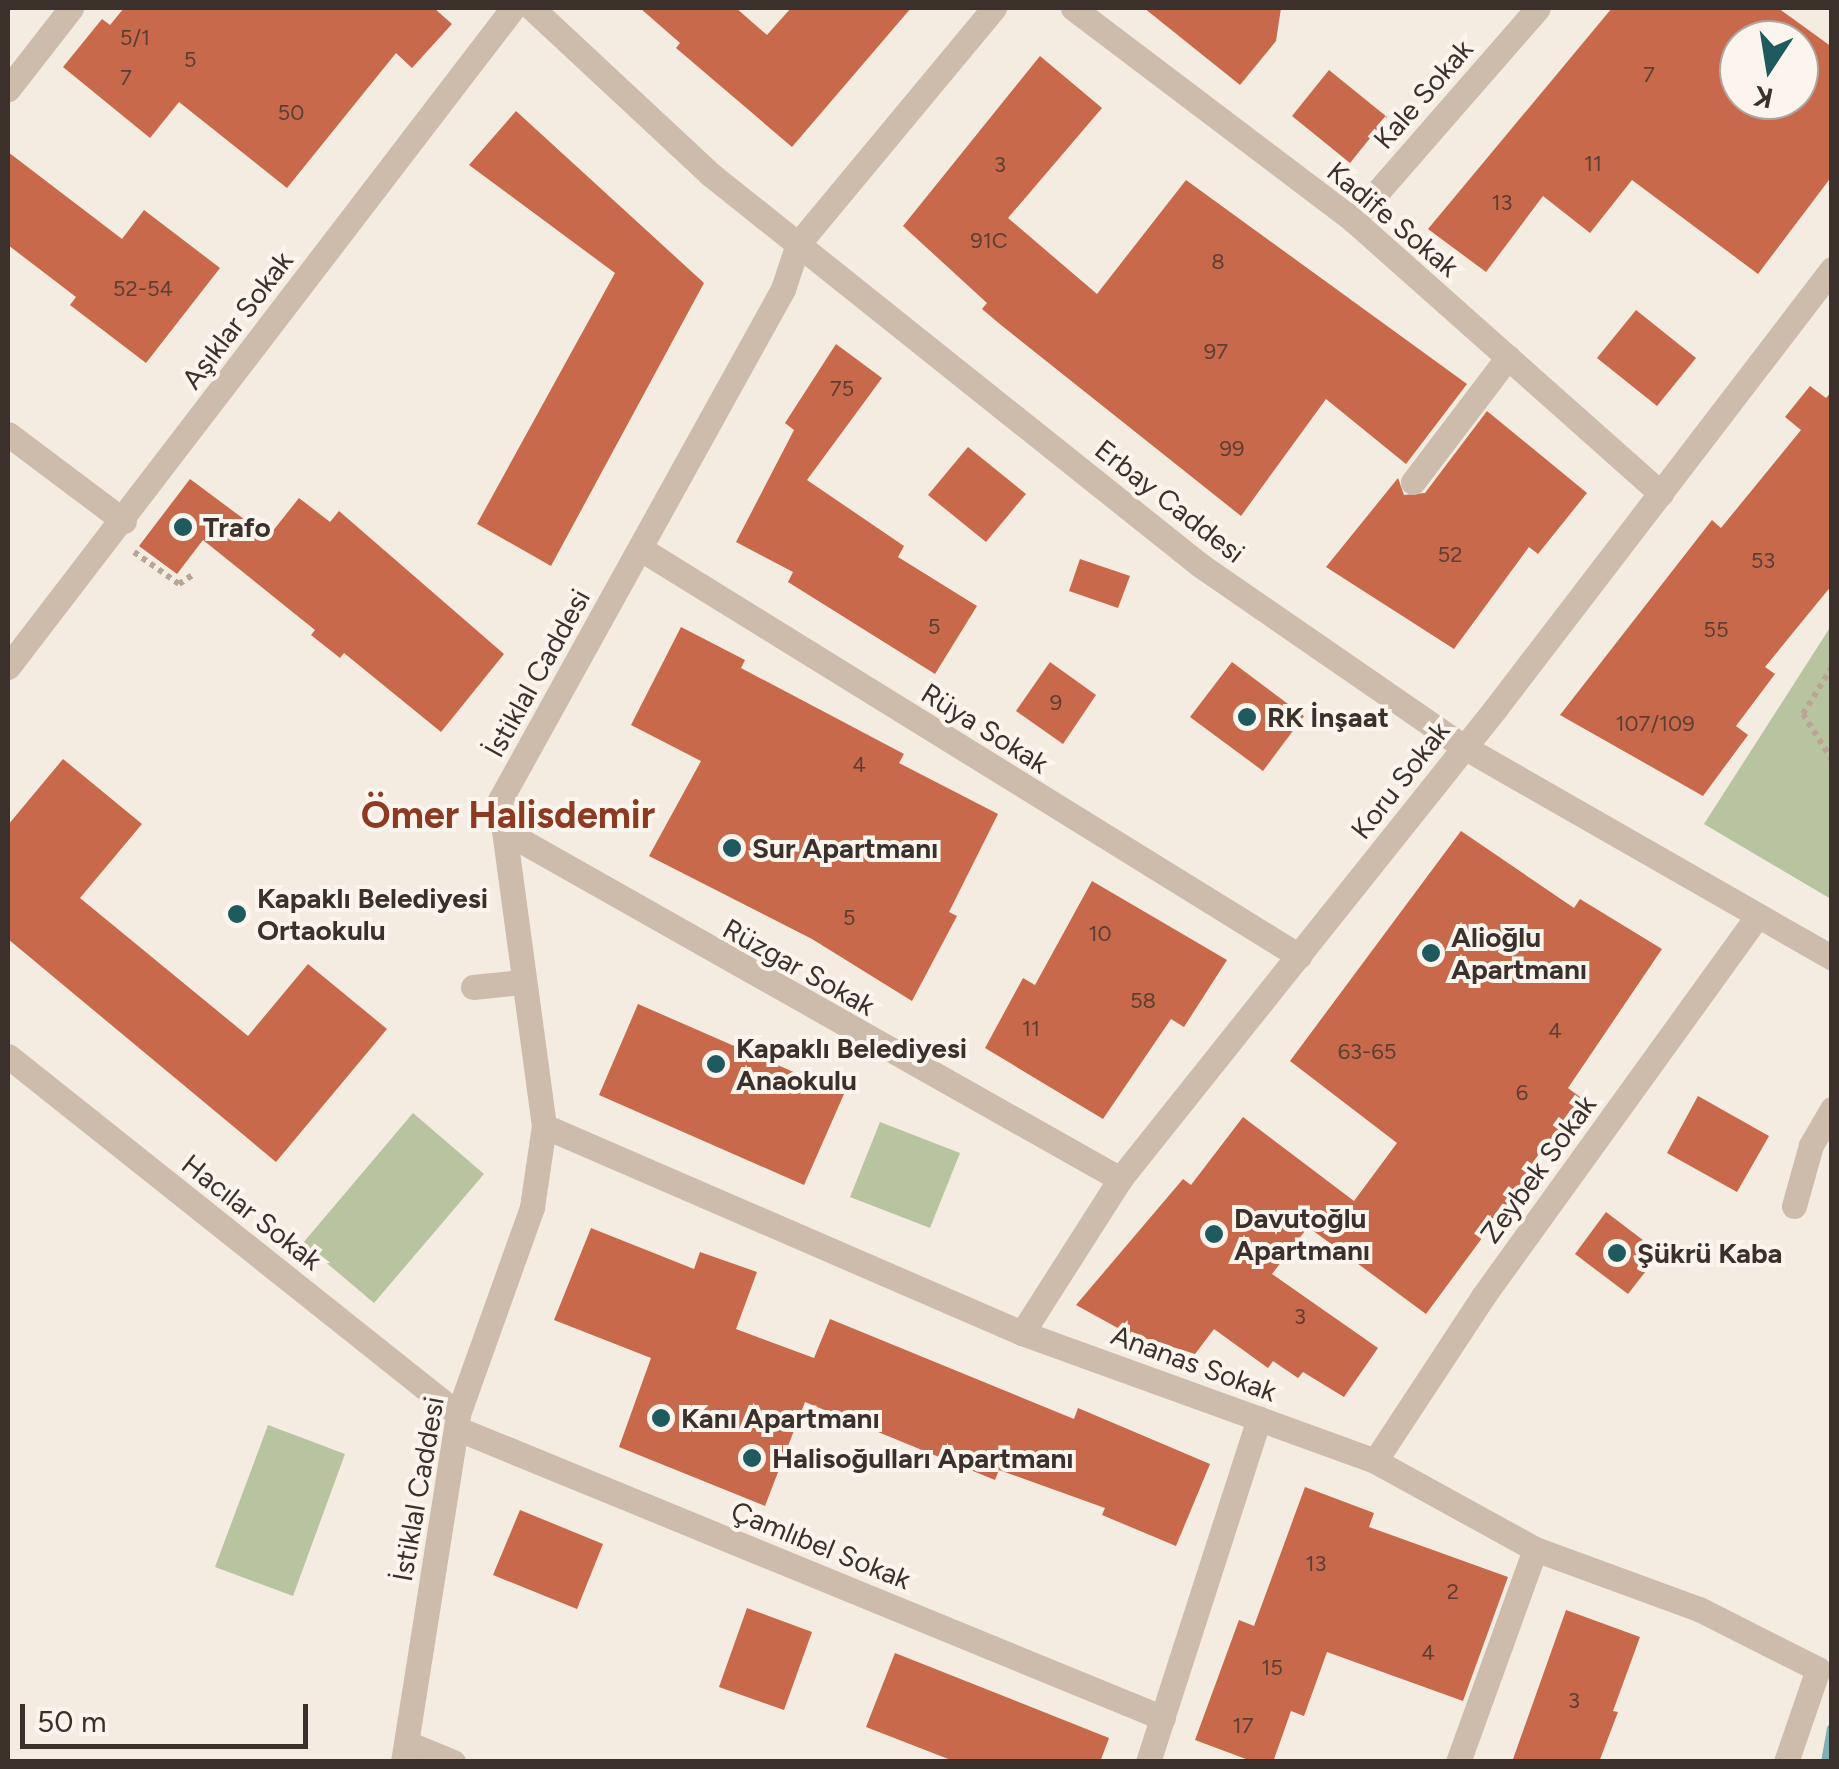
<!DOCTYPE html>
<meta charset="utf-8">
<style>
body{margin:0}
#map{position:relative;width:1839px;height:1769px;overflow:hidden;background:#f4ebe1;font-family:Figtree,sans-serif}
div>[style]{position:absolute}
[style*='--x']{left:calc(var(--x)*1px);top:calc(var(--y)*1px);width:calc(var(--w)*1px);rotate:calc(var(--a)*1deg)}
.green>*{inset:0;background:#b8c4a0}
.stream>*{height:11px;margin:-5.5px;padding:0 5.5px;transform-origin:5.5px;border-radius:5.5px;background:#7fb0b2}
.building>*{inset:0;background:#c8694b}
.path>*{height:6px;margin-top:-3px;transform-origin:0;background:repeating-linear-gradient(90deg,#b9a596 0 5px,transparent 0 10px)}
.minor>*{height:25px;margin:-12.5px;padding:0 12.5px;transform-origin:12.5px;border-radius:12.5px;background:#cdbbac}
.dots>*{width:28px;height:28px;translate:-50% -50%;box-sizing:border-box;border:5px solid #fbf5ee;border-radius:50%}
span{translate:-50% -50%;white-space:nowrap;text-align:center;line-height:1.15;-webkit-text-stroke:8px #fbf5ee;paint-order:stroke}
.number-label{font-size:22px;color:#5e3e33}
.number-label span{-webkit-text-stroke-width:0}
.street-label{font-size:28px;color:#3b302b}
.poi-label{font-size:28px;color:#3b302b;font-weight:700}
.left{translate:0 -50%;text-align:left}
.district-label{font-size:38px;color:#8c3b22;font-weight:700}
.frame{position:absolute;inset:0;border:10px solid #3b302b;pointer-events:none}
.north{position:absolute;left:1719px;top:20px;width:100px;height:100px;box-sizing:border-box;background:#fbf5ee;border:2px solid #aea6a0;border-radius:50%;rotate:192deg;font-size:28px;font-weight:700;line-height:40px;text-align:center;color:#3b302b}
.north::after{content:'';display:block;margin:auto;width:35px;height:45px;background:#1f5a5e;clip-path:polygon(50% 0,100% 100%,50% 72%,0 100%)}
.scale{position:absolute;left:20px;top:1704px;width:288px;height:45px;box-sizing:border-box;border:5px solid #3b302b;border-top:0;padding-left:12px;font-size:30px;line-height:35px;white-space:nowrap;color:#3b302b;-webkit-text-stroke:8px #fbf5ee;paint-order:stroke}
</style>
<div id="map">
<div class="green">
<div style="clip-path:polygon(1831px 626px,1831px 899px,1704px 824px)"></div>
<div style="clip-path:polygon(413px 1113px,484px 1174px,374px 1303px,303px 1243px)"></div>
<div style="clip-path:polygon(880px 1122px,960px 1153px,930px 1228px,850px 1197px)"></div>
<div style="clip-path:polygon(268px 1425px,345px 1454px,293px 1596px,215px 1567px)"></div>
</div>
<div class="stream">
<div style="--x:1826;--y:1762;--w:34;--a:-80"></div>
</div>
<div class="building">
<div style="clip-path:polygon(124px 8px,434px 8px,452px 24px,412px 68px,396px 53px,287px 188px,179px 102px,150px 138px,63px 67px,102px 19px,110px 25px)"></div>
<div style="clip-path:polygon(640px 8px,736px 8px,767px 35px,791px 8px,911px 8px,792px 147px,676px 48px,680px 43px)"></div>
<div style="clip-path:polygon(1144px 8px,1281px 8px,1276px 41px,1240px 85px)"></div>
<div style="clip-path:polygon(evenodd,1612px 8px,1778px 8px,1832px 47px,1832px 176px,1758px 274px,1632px 180px,1590px 233px,1543px 196px,1486px 272px,1428px 229px,1612px 8px,1739px 40px,1799px 40px,1799px 100px,1739px 100px,1739px 40px)"></div>
<div style="clip-path:polygon(1040px 56px,1102px 108px,1008px 218px,1097px 294px,1186px 180px,1467px 384px,1406px 464px,1326px 399px,1241px 516px,1001px 325px,982px 309px,987px 303px,903px 226px)"></div>
<div style="clip-path:polygon(1329px 70px,1387px 117px,1350px 163px,1292px 116px)"></div>
<div style="clip-path:polygon(516px 111px,704px 283px,551px 566px,477px 524px,615px 273px,469px 165px)"></div>
<div style="clip-path:polygon(8px 152px,122px 239px,144px 210px,220px 268px,146px 363px,70px 305px,76px 297px,8px 245px)"></div>
<div style="clip-path:polygon(1636px 310px,1696px 358px,1657px 406px,1597px 358px)"></div>
<div style="clip-path:polygon(836px 344px,882px 378px,807px 480px,904px 546px,898px 557px,977px 606px,935px 674px,788px 582px,793px 572px,736px 542px,794px 430px,785px 423px)"></div>
<div style="clip-path:polygon(1810px 386px,1826px 398px,1832px 391px,1832px 585px,1765px 667px,1775px 674px,1736px 726px,1748px 735px,1703px 796px,1560px 715px,1712px 520px,1721px 528px,1801px 430px,1785px 417px)"></div>
<div style="clip-path:polygon(1487px 411px,1587px 493px,1538px 554px,1529px 547px,1454px 649px,1326px 567px,1398px 478px,1404px 495px,1425px 493px)"></div>
<div style="clip-path:polygon(968px 447px,1026px 494px,986px 542px,928px 495px)"></div>
<div style="clip-path:polygon(190px 479px,268px 537px,299px 498px,330px 522px,339px 511px,504px 654px,441px 732px,344px 653px,340px 658px,311px 635px,315px 630px,203px 540px,177px 574px,139px 546px)"></div>
<div style="clip-path:polygon(1080px 559px,1130px 576px,1118px 608px,1069px 591px)"></div>
<div style="clip-path:polygon(681px 627px,745px 660px,741px 668px,904px 754px,899px 763px,998px 814px,949px 912px,957px 916px,912px 1001px,812px 939px,649px 856px,701px 761px,631px 725px)"></div>
<div style="clip-path:polygon(1050px 662px,1096px 695px,1063px 744px,1016px 711px)"></div>
<div style="clip-path:polygon(1232px 662px,1304px 716px,1263px 771px,1190px 717px)"></div>
<div style="clip-path:polygon(63px 759px,142px 824px,80px 898px,248px 1036px,308px 964px,387px 1029px,276px 1162px,8px 939px,8px 825px)"></div>
<div style="clip-path:polygon(1461px 831px,1574px 908px,1580px 899px,1662px 949px,1568px 1088px,1584px 1100px,1426px 1314px,1308px 1227px,1272px 1274px,1378px 1348px,1344px 1397px,1303px 1372px,1298px 1378px,1273px 1361px,1268px 1368px,1214px 1329px,1195px 1354px,1125px 1332px,1076px 1305px,1183px 1179px,1191px 1185px,1243px 1117px,1354px 1201px,1397px 1143px,1290px 1061px)"></div>
<div style="clip-path:polygon(1092px 881px,1227px 960px,1184px 1027px,1171px 1019px,1103px 1119px,985px 1048px,1023px 978px,1035px 985px)"></div>
<div style="clip-path:polygon(638px 1004px,844px 1094px,804px 1185px,599px 1095px)"></div>
<div style="clip-path:polygon(1698px 1096px,1769px 1136px,1737px 1192px,1667px 1153px)"></div>
<div style="clip-path:polygon(1606px 1212px,1660px 1253px,1628px 1294px,1575px 1254px)"></div>
<div style="clip-path:polygon(591px 1228px,694px 1269px,700px 1252px,757px 1272px,736px 1329px,814px 1358px,830px 1319px,1074px 1419px,1078px 1408px,1210px 1464px,1176px 1546px,1102px 1515px,1105px 1508px,999px 1470px,995px 1480px,805px 1402px,765px 1506px,619px 1447px,651px 1358px,554px 1320px)"></div>
<div style="clip-path:polygon(1305px 1487px,1374px 1513px,1369px 1527px,1508px 1577px,1463px 1701px,1327px 1652px,1304px 1716px,1291px 1711px,1273px 1762px,1254px 1762px,1195px 1740px,1239px 1620px,1254px 1626px)"></div>
<div style="clip-path:polygon(520px 1510px,603px 1544px,577px 1609px,493px 1575px)"></div>
<div style="clip-path:polygon(747px 1608px,812px 1632px,784px 1710px,719px 1687px)"></div>
<div style="clip-path:polygon(1566px 1610px,1640px 1637px,1613px 1711px,1618px 1712px,1599px 1762px,1512px 1762px)"></div>
<div style="clip-path:polygon(895px 1653px,1109px 1738px,1100px 1762px,956px 1762px,866px 1727px)"></div>
</div>
<div class="path">
<div style="--x:134;--y:552;--w:55;--a:35.4"></div>
<div style="--x:179;--y:584;--w:18;--a:-34"></div>
<div style="--x:1832;--y:667;--w:55;--a:121.7"></div>
<div style="--x:1803;--y:714;--w:54;--a:57.8"></div>
</div>
<div class="minor">
<div style="--x:532;--y:8;--w:243;--a:43"></div>
<div style="--x:710;--y:174;--w:627;--a:38.59"></div>
<div style="--x:1200;--y:565;--w:321;--a:34.6"></div>
<div style="--x:1464;--y:747;--w:424;--a:29.8"></div>
<div style="--x:1073;--y:8;--w:351;--a:37.1"></div>
<div style="--x:1353;--y:220;--w:412;--a:41.6"></div>
<div style="--x:8;--y:89;--w:103;--a:-52.1"></div>
<div style="--x:1353;--y:220;--w:281;--a:-48.9"></div>
<div style="--x:8;--y:434;--w:145;--a:36.9"></div>
<div style="--x:1413;--y:482;--w:157;--a:-52.8"></div>
<div style="--x:641;--y:549;--w:774;--a:31.74"></div>
<div style="--x:8;--y:667;--w:830;--a:-52.54"></div>
<div style="--x:504;--y:831;--w:708;--a:29.46"></div>
<div style="--x:473;--y:987;--w:48;--a:-5.9"></div>
<div style="--x:8;--y:1056;--w:575;--a:38.5"></div>
<div style="--x:544;--y:1126;--w:521;--a:23.42"></div>
<div style="--x:1022;--y:1333;--w:375;--a:19.9"></div>
<div style="--x:1375;--y:1461;--w:183;--a:28.8"></div>
<div style="--x:1535;--y:1549;--w:175;--a:20.1"></div>
<div style="--x:1699;--y:1609;--w:133;--a:26.8"></div>
<div style="--x:1818;--y:1669;--w:98;--a:109"></div>
<div style="--x:1794;--y:1206;--w:63;--a:-74.4"></div>
<div style="--x:1811;--y:1145;--w:42;--a:-59.7"></div>
<div style="--x:1022;--y:1333;--w:183;--a:-57.5"></div>
<div style="--x:1120;--y:1179;--w:601;--a:-51.41"></div>
<div style="--x:1495;--y:709;--w:554;--a:-52.55"></div>
<div style="--x:456;--y:1428;--w:764;--a:22.3"></div>
<div style="--x:1375;--y:1461;--w:199;--a:-56.7"></div>
<div style="--x:1484;--y:1295;--w:467;--a:-54.2"></div>
<div style="--x:407;--y:1743;--w:50;--a:22.4"></div>
<div style="--x:403;--y:1762;--w:352;--a:-81"></div>
<div style="--x:458;--y:1414;--w:220;--a:-70.3"></div>
<div style="--x:532;--y:1207;--w:82;--a:-81.6"></div>
<div style="--x:544;--y:1126;--w:329;--a:-97.7"></div>
<div style="--x:500;--y:800;--w:584;--a:-61.02"></div>
<div style="--x:783;--y:289;--w:47;--a:-71.6"></div>
<div style="--x:798;--y:244;--w:307;--a:-50.3"></div>
<div style="--x:1148;--y:1762;--w:361;--a:-72.1"></div>
<div style="--x:1458;--y:1762;--w:226;--a:-70.1"></div>
</div>
<div class="dots">
<div style="left:183px;top:527px;background:#1f5a5e"></div>
<div style="left:1247px;top:717px;background:#1f5a5e"></div>
<div style="left:732px;top:848px;background:#1f5a5e"></div>
<div style="left:237px;top:914px;background:#1f5a5e"></div>
<div style="left:1431px;top:953px;background:#1f5a5e"></div>
<div style="left:716px;top:1064px;background:#1f5a5e"></div>
<div style="left:1214px;top:1234px;background:#1f5a5e"></div>
<div style="left:1617px;top:1253px;background:#1f5a5e"></div>
<div style="left:661px;top:1418px;background:#1f5a5e"></div>
<div style="left:752px;top:1458px;background:#1f5a5e"></div>
</div>
<div class="number-label">
<span style="left:135px;top:38px">5/1</span>
<span style="left:190px;top:60px">5</span>
<span style="left:1649px;top:75px">7</span>
<span style="left:126px;top:78px">7</span>
<span style="left:291px;top:113px">50</span>
<span style="left:1593px;top:164px">11</span>
<span style="left:1000px;top:165px">3</span>
<span style="left:1502px;top:203px">13</span>
<span style="left:989px;top:241px">91C</span>
<span style="left:1218px;top:262px">8</span>
<span style="left:143px;top:289px">52-54</span>
<span style="left:1216px;top:352px">97</span>
<span style="left:842px;top:389px">75</span>
<span style="left:1232px;top:449px">99</span>
<span style="left:1450px;top:555px">52</span>
<span style="left:1763px;top:561px">53</span>
<span style="left:934px;top:627px">5</span>
<span style="left:1716px;top:630px">55</span>
<span style="left:1056px;top:703px">9</span>
<span style="left:1655px;top:724px">107/109</span>
<span style="left:859px;top:765px">4</span>
<span style="left:849px;top:918px">5</span>
<span style="left:1100px;top:934px">10</span>
<span style="left:1143px;top:1001px">58</span>
<span style="left:1031px;top:1029px">11</span>
<span style="left:1555px;top:1031px">4</span>
<span style="left:1367px;top:1052px">63-65</span>
<span style="left:1522px;top:1093px">6</span>
<span style="left:1300px;top:1317px">3</span>
<span style="left:1316px;top:1564px">13</span>
<span style="left:1453px;top:1592px">2</span>
<span style="left:1428px;top:1653px">4</span>
<span style="left:1272px;top:1668px">15</span>
<span style="left:1574px;top:1701px">3</span>
<span style="left:1243px;top:1726px">17</span>
</div>
<div class="street-label">
<span style="left:1423px;top:94px;rotate:-49deg">Kale Sokak</span>
<span style="left:1393px;top:219px;rotate:40deg">Kadife Sokak</span>
<span style="left:237px;top:320px;rotate:-53deg">Aşıklar Sokak</span>
<span style="left:1170px;top:501px;rotate:38deg">Erbay Caddesi</span>
<span style="left:537px;top:673px;rotate:-61deg">İstiklal Caddesi</span>
<span style="left:985px;top:728px;rotate:32deg">Rüya Sokak</span>
<span style="left:1400px;top:780px;rotate:-52deg">Koru Sokak</span>
<span style="left:799px;top:967px;rotate:29deg">Rüzgar Sokak</span>
<span style="left:1538px;top:1169px;rotate:-54deg">Zeybek Sokak</span>
<span style="left:252px;top:1212px;rotate:38deg">Hacılar Sokak</span>
<span style="left:1194px;top:1363px;rotate:20deg">Ananas Sokak</span>
<span style="left:418px;top:1489px;rotate:-80deg">İstiklal Caddesi</span>
<span style="left:821px;top:1545px;rotate:22deg">Çamlıbel Sokak</span>
</div>
<div class="poi-label">
<span class="left" style="left:203px;top:527px">Trafo</span>
<span class="left" style="left:1267px;top:717px">RK İnşaat</span>
<span class="left" style="left:752px;top:848px">Sur Apartmanı</span>
<span class="left" style="left:257px;top:914px">Kapaklı Belediyesi<br>Ortaokulu</span>
<span class="left" style="left:1451px;top:953px">Alioğlu<br>Apartmanı</span>
<span class="left" style="left:736px;top:1064px">Kapaklı Belediyesi<br>Anaokulu</span>
<span class="left" style="left:1234px;top:1234px">Davutoğlu<br>Apartmanı</span>
<span class="left" style="left:1637px;top:1253px">Şükrü Kaba</span>
<span class="left" style="left:681px;top:1418px">Kanı Apartmanı</span>
<span class="left" style="left:772px;top:1458px">Halisoğulları Apartmanı</span>
</div>
<div class="district-label">
<span style="left:508px;top:816px">Ömer Halisdemir</span>
</div>
<div class="frame"></div>
<div class="north">K</div>
<div class="scale">50 m</div>
</div>
